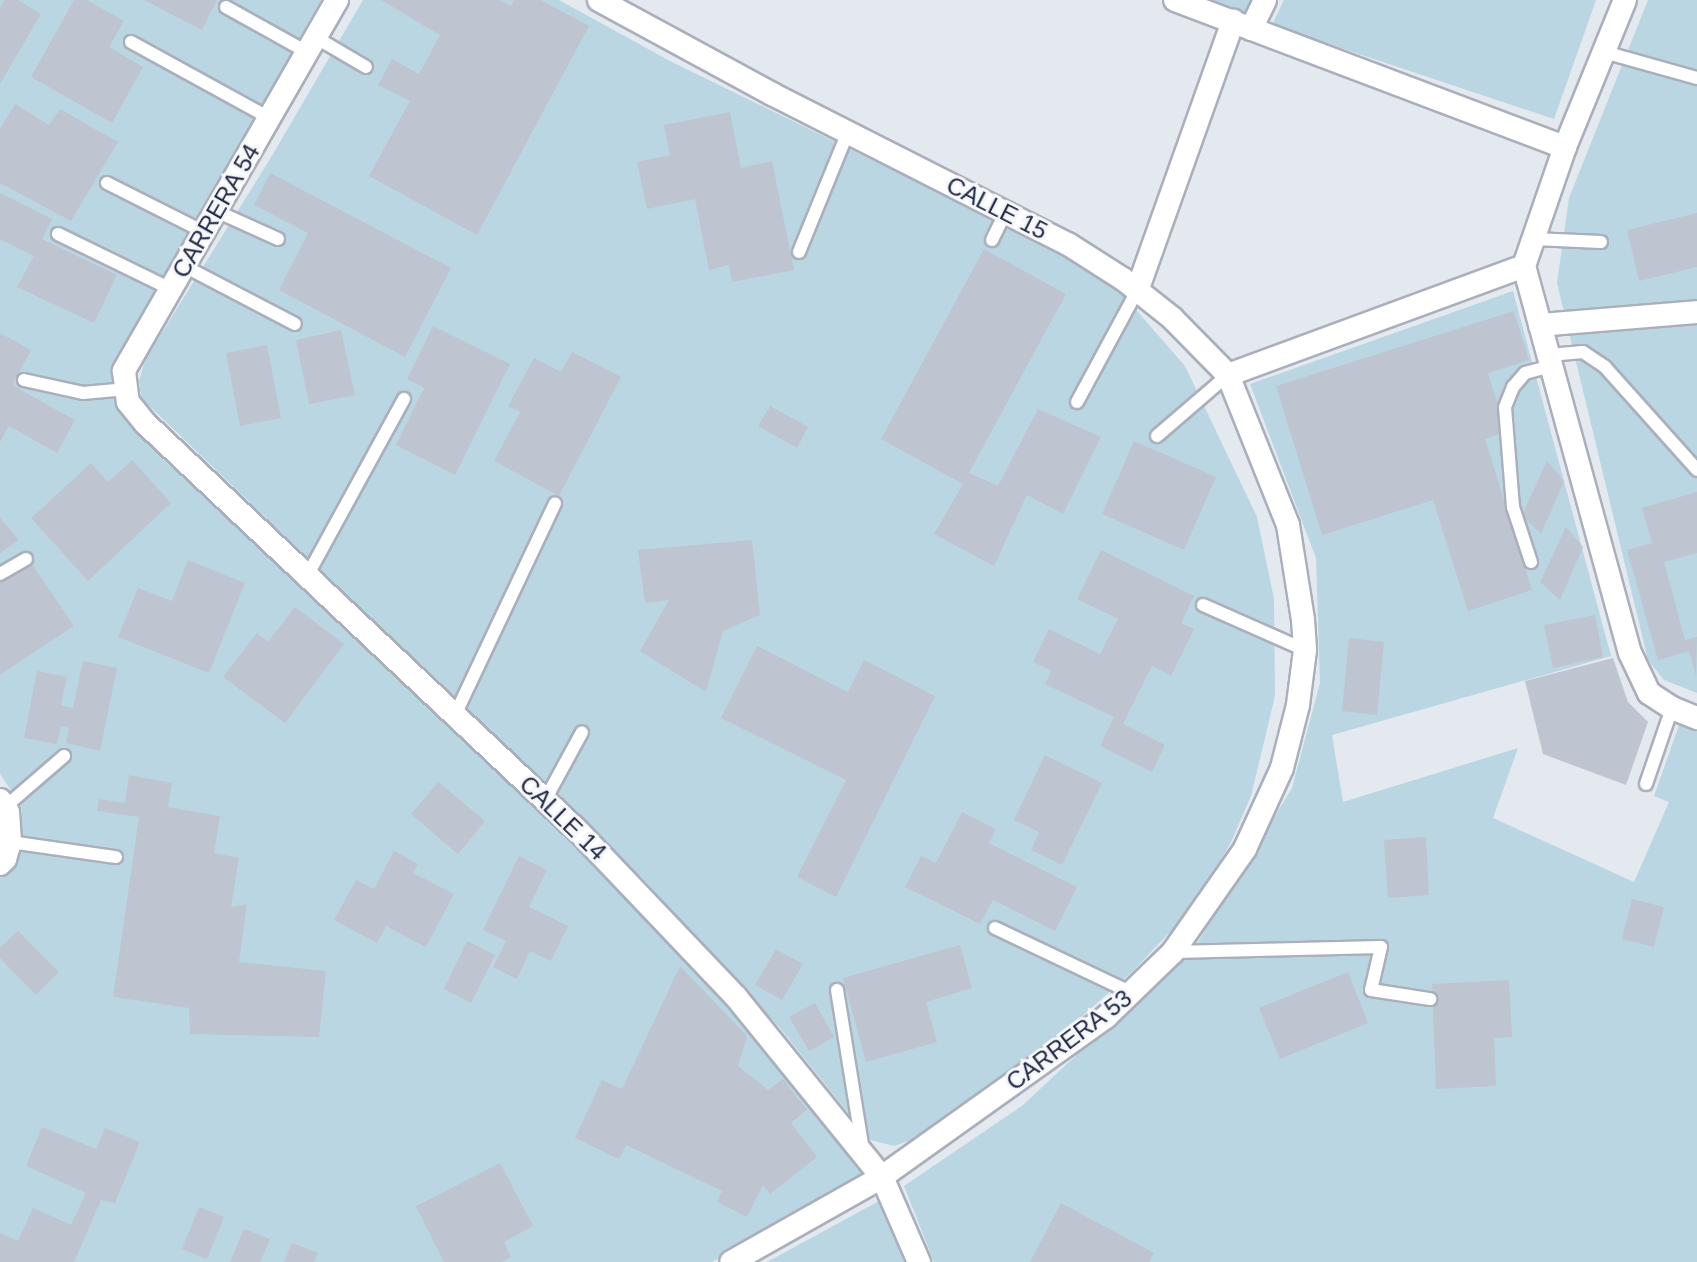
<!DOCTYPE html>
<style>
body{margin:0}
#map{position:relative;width:1697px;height:1262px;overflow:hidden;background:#e4e8ef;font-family:Helvetica,sans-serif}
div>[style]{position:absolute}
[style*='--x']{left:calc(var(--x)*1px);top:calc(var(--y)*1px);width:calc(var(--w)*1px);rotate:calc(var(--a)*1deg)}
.green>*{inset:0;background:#bad6e2}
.building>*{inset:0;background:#bec5d0}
.roads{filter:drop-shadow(2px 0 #aaafbb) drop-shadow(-2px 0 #aaafbb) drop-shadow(0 2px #aaafbb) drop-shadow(0 -2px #aaafbb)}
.service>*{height:12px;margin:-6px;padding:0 6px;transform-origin:6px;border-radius:6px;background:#fff}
.minor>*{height:22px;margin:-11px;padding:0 11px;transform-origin:11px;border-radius:11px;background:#fff}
span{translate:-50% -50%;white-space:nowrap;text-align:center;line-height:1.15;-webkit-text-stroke:6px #f5f7fa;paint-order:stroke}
.street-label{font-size:24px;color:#212943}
</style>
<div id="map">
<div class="green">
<div style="clip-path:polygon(0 0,321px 0,113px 366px,123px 417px,169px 465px,293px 574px,637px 903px,727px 1000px,868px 1175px,712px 1262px,0 1262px,0 874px,15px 862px,22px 815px,21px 805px,0 774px)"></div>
<div style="clip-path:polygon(363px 0,559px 0,670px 61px,1064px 254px,1116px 287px,1185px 366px,1257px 517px,1274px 599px,1275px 696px,1251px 796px,1231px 842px,1197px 903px,1134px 970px,1014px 1077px,923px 1136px,894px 1146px,870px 1140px,780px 1028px,645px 881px,141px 398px,139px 381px,145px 360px,270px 159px)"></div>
<div style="clip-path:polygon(1202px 0,1258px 0,1250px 17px)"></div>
<div style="clip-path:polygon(1284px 0,1596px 0,1554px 119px,1272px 25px)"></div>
<div style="clip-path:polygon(1648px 0,1697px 0,1697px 693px,1664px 680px,1648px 660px,1557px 283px,1569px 198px)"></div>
<div style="clip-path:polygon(1513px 291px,1611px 656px,1332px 735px,1343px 802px,1518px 748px,1493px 818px,1634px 882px,1669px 802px,1654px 796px,1679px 725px,1697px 732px,1697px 1262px,934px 1262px,904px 1186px,1023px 1105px,1198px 942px,1292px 788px,1320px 683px,1316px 558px,1250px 384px)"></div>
<div style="clip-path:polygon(879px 1201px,904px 1262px,767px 1262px)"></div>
</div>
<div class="building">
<div style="clip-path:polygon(4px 0,18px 0,41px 14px,0 84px,0 8px)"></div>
<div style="clip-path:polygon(74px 0,87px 0,124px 21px,109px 47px,143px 67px,112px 123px,31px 77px)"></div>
<div style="clip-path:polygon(144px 0,217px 0,202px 30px)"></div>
<div style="clip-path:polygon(381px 0,499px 0,511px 6px,514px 0,541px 0,589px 26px,477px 235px,369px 176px,410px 101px,378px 85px,392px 59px,419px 74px,440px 35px)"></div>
<div style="clip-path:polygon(15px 104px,49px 125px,60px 109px,118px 142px,71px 221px,0 183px,0 129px)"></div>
<div style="clip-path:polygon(730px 112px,741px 168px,772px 161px,794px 270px,732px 282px,729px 265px,709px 270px,695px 199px,647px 209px,637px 162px,670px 155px,664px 125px)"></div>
<div style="clip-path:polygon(270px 173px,451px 268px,405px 357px,279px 290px,308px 233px,254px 205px)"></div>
<div style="clip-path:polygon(0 193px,52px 219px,42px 239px,117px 275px,94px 323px,17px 287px,34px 256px,0 239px)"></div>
<div style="clip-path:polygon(1697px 213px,1697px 267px,1639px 281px,1627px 230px)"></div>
<div style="clip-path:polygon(984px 249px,1066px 294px,969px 473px,998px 486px,1038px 409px,1101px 437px,1063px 514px,1027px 495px,994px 566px,934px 534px,963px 484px,881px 439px)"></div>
<div style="clip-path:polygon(1514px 311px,1529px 360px,1488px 373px,1506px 432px,1485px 439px,1532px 590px,1468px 611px,1433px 500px,1322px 535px,1276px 386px)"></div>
<div style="clip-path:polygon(433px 326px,510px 364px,455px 475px,396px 445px,424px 388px,407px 379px)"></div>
<div style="clip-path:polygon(341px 330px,355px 395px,309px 404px,296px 340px)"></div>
<div style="clip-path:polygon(0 333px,31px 350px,12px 385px,75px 420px,57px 453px,9px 426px,0 442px)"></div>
<div style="clip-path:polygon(267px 345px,281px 418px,240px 426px,226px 353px)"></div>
<div style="clip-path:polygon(572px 352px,621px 377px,559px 496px,494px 461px,520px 412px,508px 406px,534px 358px,561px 372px)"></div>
<div style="clip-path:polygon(770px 406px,808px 427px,797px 448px,758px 426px)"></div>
<div style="clip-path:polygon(1134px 441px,1216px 477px,1184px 550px,1102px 514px)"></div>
<div style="clip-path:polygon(132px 460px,171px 503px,88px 581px,31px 518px,91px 463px,108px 482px)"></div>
<div style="clip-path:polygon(1547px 461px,1564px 481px,1541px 534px,1522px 515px)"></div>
<div style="clip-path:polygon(1697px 492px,1697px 553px,1664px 562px,1685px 640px,1697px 637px,1696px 676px,1689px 651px,1658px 660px,1627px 550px,1652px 543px,1642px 508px)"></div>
<div style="clip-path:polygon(0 518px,19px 540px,0 553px)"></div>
<div style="clip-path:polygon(1566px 527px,1583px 547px,1560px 600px,1540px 582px)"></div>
<div style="clip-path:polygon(752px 540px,760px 615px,723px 631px,706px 692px,640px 651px,669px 600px,645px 603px,638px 550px)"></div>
<div style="clip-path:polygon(1101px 550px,1194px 596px,1181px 623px,1194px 629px,1171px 676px,1152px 666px,1123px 724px,1165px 745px,1152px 772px,1100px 746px,1114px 717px,1045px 684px,1052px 671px,1033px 662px,1049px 629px,1100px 654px,1118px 619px,1077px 599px)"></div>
<div style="clip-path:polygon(188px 560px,245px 583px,209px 673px,118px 637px,138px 588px,172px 601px)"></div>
<div style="clip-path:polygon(32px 564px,74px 626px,0 675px,0 583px)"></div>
<div style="clip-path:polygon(295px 607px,344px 644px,285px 723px,223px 677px,257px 633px,268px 642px)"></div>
<div style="clip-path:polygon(1595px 615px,1603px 657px,1553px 668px,1544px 625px)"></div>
<div style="clip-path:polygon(1349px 638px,1384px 642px,1377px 715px,1342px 711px)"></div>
<div style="clip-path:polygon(757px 646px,848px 692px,864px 660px,935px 696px,836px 897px,797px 877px,846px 780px,721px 718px)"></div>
<div style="clip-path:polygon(1613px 658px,1628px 702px,1648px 722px,1626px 785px,1543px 754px,1525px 681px)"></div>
<div style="clip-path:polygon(83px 661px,117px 668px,100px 751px,66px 743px,69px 728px,61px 726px,57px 744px,24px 738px,37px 671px,67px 677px,61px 705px,73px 708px)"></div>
<div style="clip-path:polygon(1045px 755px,1102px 783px,1062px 865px,1031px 850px,1039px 832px,1014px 820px)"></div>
<div style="clip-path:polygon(129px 775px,172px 783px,168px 807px,220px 816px,214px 853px,239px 858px,231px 907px,247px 904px,239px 962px,326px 971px,319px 1037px,190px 1034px,189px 1008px,113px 997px,139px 817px,97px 811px,99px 799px,125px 803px)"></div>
<div style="clip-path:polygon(438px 782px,485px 821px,458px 854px,411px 814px)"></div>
<div style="clip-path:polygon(962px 812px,996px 829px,989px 843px,1077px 887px,1055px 931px,993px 900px,980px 924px,905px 887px,921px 856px,936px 863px)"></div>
<div style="clip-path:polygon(1426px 837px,1429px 895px,1388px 898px,1384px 840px)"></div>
<div style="clip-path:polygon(394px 851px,418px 864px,413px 873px,454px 894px,426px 947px,386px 926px,377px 943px,334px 920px,356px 880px,374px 889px)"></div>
<div style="clip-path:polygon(519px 856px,547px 870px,529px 907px,568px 926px,551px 961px,530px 951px,517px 979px,493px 967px,506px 941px,483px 930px)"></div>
<div style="clip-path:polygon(1632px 899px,1664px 907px,1654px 947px,1622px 939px)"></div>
<div style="clip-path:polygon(18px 931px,59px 972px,36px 995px,0 958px,0 948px)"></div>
<div style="clip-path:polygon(467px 941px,495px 955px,471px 1003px,444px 989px)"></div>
<div style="clip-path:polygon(960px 945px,972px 988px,926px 1002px,937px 1042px,866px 1062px,843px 978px)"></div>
<div style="clip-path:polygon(776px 949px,803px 964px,782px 1000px,755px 985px)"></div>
<div style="clip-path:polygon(680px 966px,747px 1036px,738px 1066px,768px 1090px,783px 1079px,807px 1110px,791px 1123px,817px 1157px,770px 1194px,763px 1185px,747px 1217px,717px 1202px,722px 1191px,626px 1145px,619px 1159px,575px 1138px,602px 1080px,622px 1089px)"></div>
<div style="clip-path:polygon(1348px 972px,1368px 1023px,1280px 1059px,1259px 1008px)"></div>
<div style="clip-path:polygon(1509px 980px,1512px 1037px,1494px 1038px,1496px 1086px,1436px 1089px,1432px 984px)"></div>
<div style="clip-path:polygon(815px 1003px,834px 1037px,809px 1051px,789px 1017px)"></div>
<div style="clip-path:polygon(42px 1127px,96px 1149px,105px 1128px,140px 1142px,115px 1203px,101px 1200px,74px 1262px,0 1262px,0 1233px,18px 1241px,33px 1208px,71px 1225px,86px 1193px,26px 1166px)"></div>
<div style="clip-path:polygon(500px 1163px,533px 1226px,504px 1242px,511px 1257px,502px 1262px,444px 1262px,416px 1206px)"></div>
<div style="clip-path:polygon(1061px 1203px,1154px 1253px,1149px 1262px,1030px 1262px)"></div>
<div style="clip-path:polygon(199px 1207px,224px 1217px,207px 1259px,182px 1249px)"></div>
<div style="clip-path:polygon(244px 1229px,270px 1239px,260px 1262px,230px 1262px)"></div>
<div style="clip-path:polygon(292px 1243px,318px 1253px,314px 1262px,284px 1262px)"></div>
</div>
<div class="roads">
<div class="service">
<div style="--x:226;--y:7;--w:93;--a:29.1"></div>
<div style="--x:315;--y:37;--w:59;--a:30.5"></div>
<div style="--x:131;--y:42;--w:158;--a:28.8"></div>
<div style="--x:1604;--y:52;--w:97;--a:15.6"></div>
<div style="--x:107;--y:183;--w:109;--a:26.8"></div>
<div style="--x:216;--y:211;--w:68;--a:24.3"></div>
<div style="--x:58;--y:234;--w:126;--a:26"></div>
<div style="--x:1534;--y:239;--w:67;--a:2.6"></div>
<div style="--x:992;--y:240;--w:32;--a:-64"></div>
<div style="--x:799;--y:252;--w:130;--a:-67.8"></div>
<div style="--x:184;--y:266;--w:125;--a:27.6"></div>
<div style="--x:1549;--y:355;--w:34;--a:-5"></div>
<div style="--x:1583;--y:352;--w:27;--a:34"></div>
<div style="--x:1605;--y:367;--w:138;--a:48.2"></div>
<div style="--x:24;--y:380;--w:60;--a:12.4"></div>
<div style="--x:83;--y:393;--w:44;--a:-5.2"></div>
<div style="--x:1077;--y:402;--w:126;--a:-61.6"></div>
<div style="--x:1157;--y:436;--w:94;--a:-40.7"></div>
<div style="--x:1531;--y:562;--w:58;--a:-108.1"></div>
<div style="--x:1513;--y:507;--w:100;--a:-94.6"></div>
<div style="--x:1505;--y:407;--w:22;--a:-68"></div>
<div style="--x:1513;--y:387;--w:18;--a:-49"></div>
<div style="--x:1525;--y:373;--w:28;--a:-15"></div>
<div style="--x:0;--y:574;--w:30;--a:-30"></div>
<div style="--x:307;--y:576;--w:202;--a:-61.3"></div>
<div style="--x:1203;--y:605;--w:111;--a:23.8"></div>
<div style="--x:455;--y:715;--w:234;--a:-64.7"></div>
<div style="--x:1646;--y:784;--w:80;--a:-71.1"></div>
<div style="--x:545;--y:800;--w:77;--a:-61.4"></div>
<div style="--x:5;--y:807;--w:78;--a:-40.8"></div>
<div style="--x:10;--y:842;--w:107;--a:8.1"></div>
<div style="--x:995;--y:928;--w:152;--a:25.4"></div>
<div style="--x:1173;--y:952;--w:208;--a:-1.4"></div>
<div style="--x:1381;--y:947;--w:44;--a:103.1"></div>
<div style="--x:1371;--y:990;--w:60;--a:8.7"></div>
<div style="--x:837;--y:990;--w:157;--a:80.8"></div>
</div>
<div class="minor">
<div style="--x:337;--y:0;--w:428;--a:119.9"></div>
<div style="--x:124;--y:371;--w:31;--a:83"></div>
<div style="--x:128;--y:402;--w:28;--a:51"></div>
<div style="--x:146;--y:424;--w:595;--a:43.3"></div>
<div style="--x:579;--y:832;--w:228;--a:46.4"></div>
<div style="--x:736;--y:997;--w:232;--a:51"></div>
<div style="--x:882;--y:1177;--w:93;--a:66.5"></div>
<div style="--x:599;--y:0;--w:197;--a:28.5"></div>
<div style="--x:772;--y:94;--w:332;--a:26.9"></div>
<div style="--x:1068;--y:244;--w:65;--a:32.5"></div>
<div style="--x:1123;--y:279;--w:63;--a:38.5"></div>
<div style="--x:1172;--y:318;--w:80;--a:45.5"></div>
<div style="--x:1228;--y:375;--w:162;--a:68.2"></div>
<div style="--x:1288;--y:525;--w:96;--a:81"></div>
<div style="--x:1303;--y:620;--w:30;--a:86"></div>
<div style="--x:1305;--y:650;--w:55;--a:97.3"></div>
<div style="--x:1298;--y:705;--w:65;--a:104.3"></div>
<div style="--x:1282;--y:768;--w:89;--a:114.6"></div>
<div style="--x:1245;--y:849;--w:126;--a:125"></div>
<div style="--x:1173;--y:952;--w:93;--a:135.9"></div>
<div style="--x:1106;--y:1017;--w:275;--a:144.5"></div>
<div style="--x:882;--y:1177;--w:173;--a:150.6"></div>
<div style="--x:1175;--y:0;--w:417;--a:20.7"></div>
<div style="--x:1625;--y:0;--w:159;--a:112.2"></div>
<div style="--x:1565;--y:147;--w:126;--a:109"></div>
<div style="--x:1524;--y:266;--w:401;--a:74.7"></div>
<div style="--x:1630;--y:653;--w:44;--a:64.6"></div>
<div style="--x:1649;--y:693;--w:27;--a:33"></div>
<div style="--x:1672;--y:708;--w:27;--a:22"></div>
<div style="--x:1251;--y:29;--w:32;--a:-64"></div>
<div style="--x:1137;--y:291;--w:287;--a:-70.4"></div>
<div style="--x:1540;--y:325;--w:158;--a:-4.7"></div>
<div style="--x:1228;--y:375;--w:315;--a:-20.2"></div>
<div style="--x:0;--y:800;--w:14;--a:56"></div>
<div style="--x:8;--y:812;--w:30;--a:86"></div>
<div style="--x:10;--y:842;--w:18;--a:106"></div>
<div style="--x:5;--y:859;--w:7;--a:135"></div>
</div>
</div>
<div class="street-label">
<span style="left:997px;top:208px;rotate:27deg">CALLE 15</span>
<span style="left:216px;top:211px;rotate:-60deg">CARRERA 54</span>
<span style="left:563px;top:818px;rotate:44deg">CALLE 14</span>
<span style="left:1069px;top:1040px;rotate:-37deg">CARRERA 53</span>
</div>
</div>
